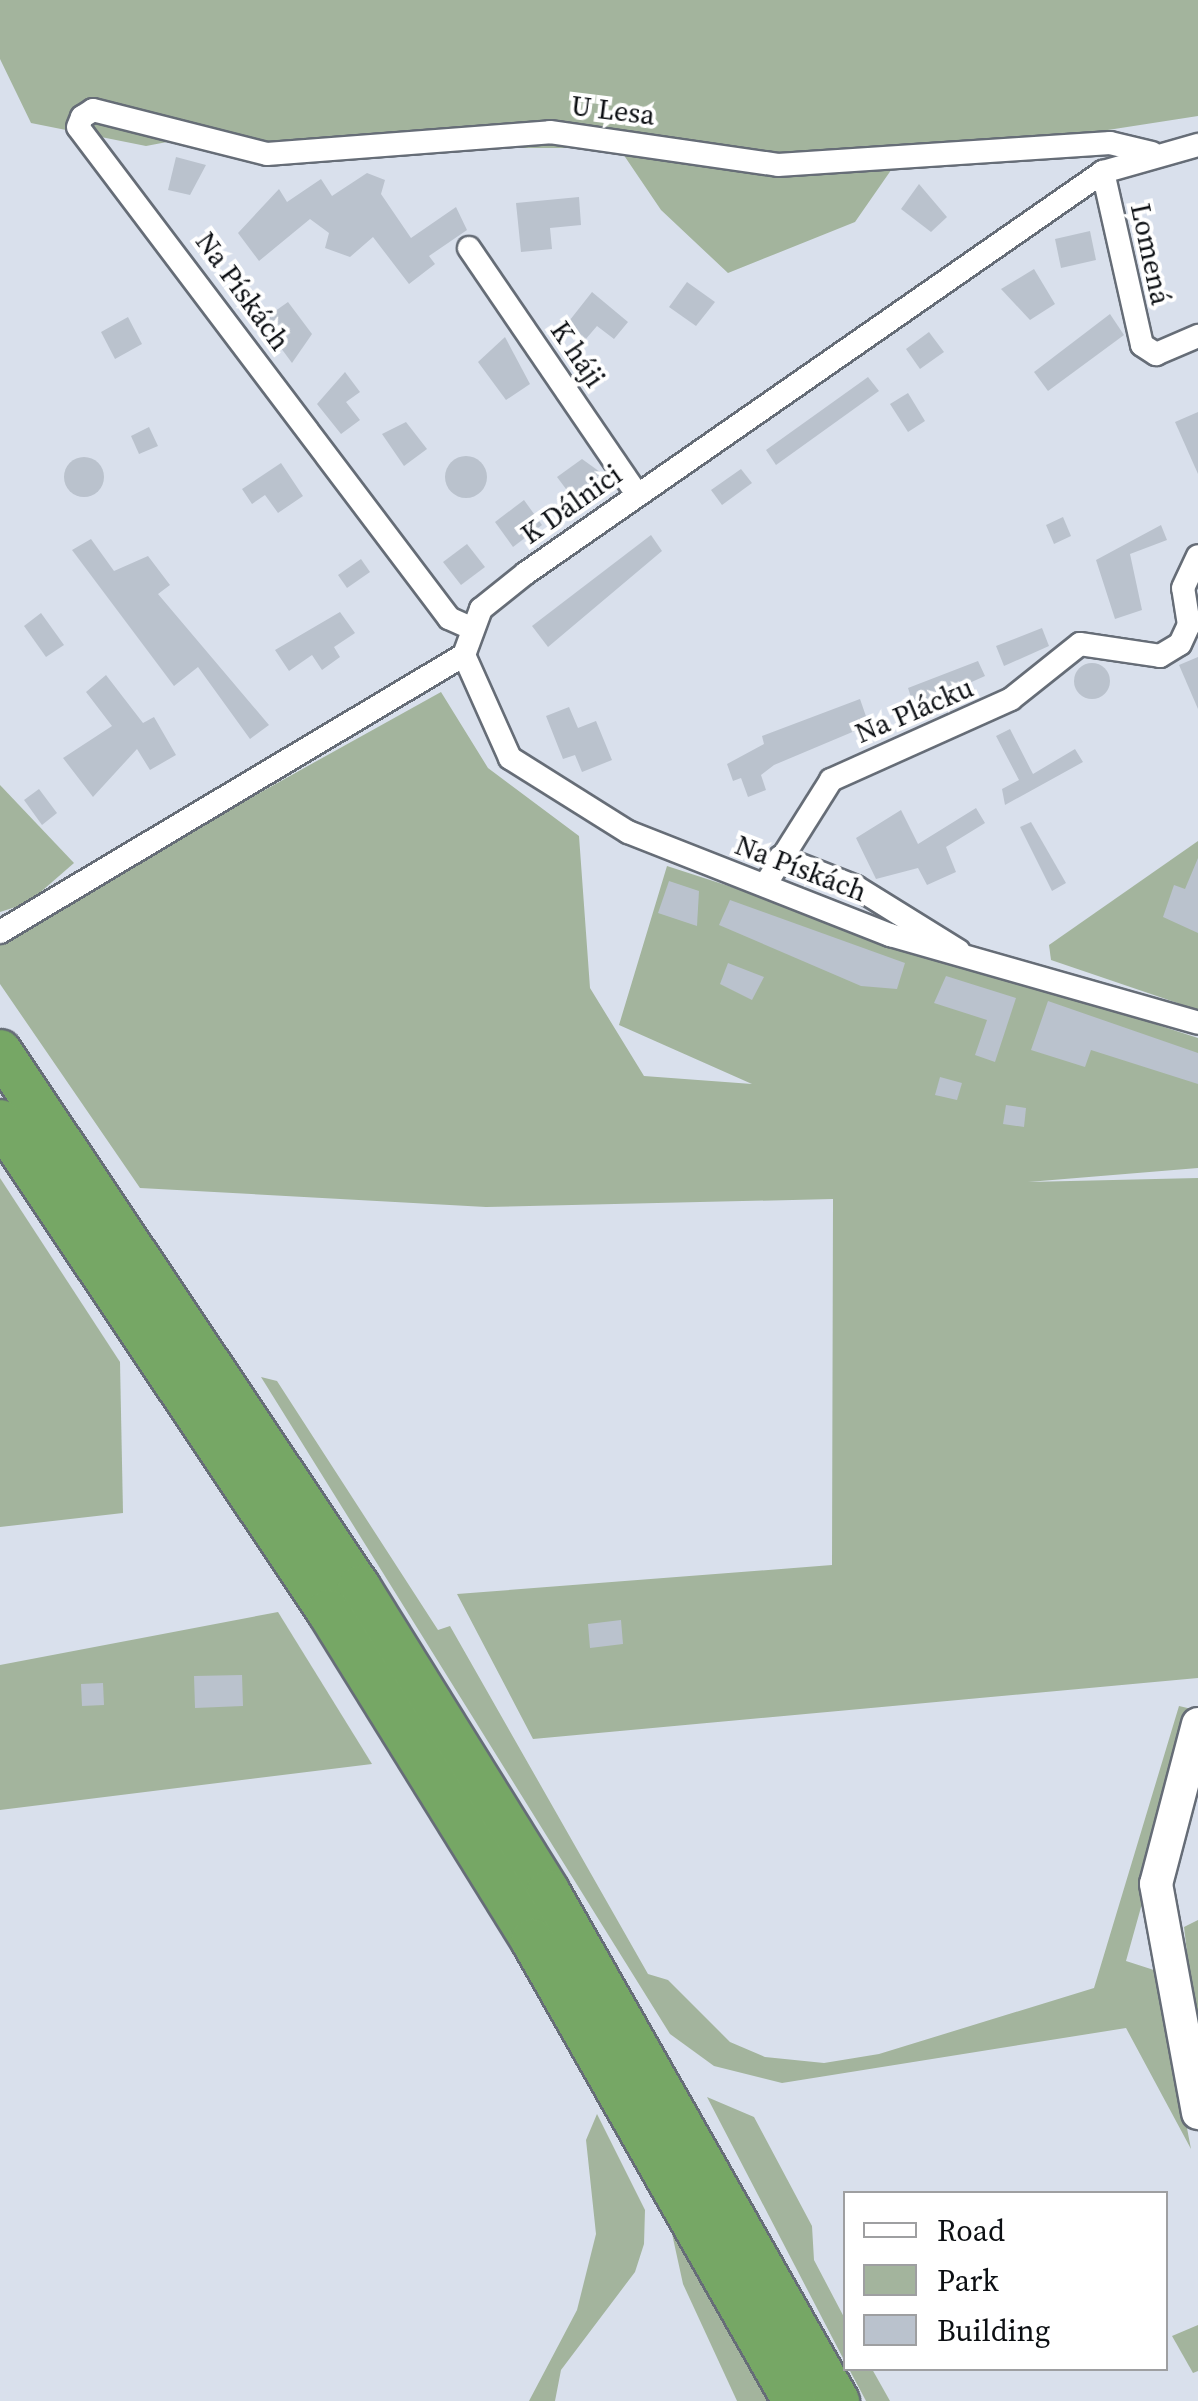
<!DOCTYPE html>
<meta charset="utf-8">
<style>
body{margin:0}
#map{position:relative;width:1198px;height:2401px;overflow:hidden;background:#d9e0ec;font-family:"Source Serif 4",serif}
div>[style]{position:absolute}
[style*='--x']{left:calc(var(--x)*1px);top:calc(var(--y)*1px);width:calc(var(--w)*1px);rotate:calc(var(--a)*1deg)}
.green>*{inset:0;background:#a3b49d}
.building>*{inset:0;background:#bac2cd}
.round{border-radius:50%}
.roads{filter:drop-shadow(2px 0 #666d77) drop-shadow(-2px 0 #666d77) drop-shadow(0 2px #666d77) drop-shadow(0 -2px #666d77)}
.street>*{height:22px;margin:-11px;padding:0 11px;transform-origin:11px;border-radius:11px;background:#fff}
.secondary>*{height:32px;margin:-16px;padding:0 16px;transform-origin:16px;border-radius:16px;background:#fff}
.highway>*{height:42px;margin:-21px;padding:0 21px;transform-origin:21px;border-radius:21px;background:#76a765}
span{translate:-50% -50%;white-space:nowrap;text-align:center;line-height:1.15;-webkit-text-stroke:8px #fff;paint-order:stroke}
.street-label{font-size:28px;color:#0c0f13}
.legend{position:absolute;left:843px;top:2191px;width:325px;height:180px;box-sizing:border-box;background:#fff;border:2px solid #9e9fa1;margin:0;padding:12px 18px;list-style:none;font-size:30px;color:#0c0f13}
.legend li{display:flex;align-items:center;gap:20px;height:50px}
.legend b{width:50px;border:2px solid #9e9fa1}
</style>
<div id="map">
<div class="green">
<div style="clip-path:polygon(0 0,1198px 0,1198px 116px,896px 163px,855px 222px,728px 273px,661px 210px,619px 148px,255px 148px,204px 135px,146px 146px,31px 123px,0 59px)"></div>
<div style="clip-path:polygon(441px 692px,488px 768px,579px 836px,590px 988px,644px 1076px,752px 1084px,619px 1025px,667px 866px,1198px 1038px,1198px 1168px,1028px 1182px,1198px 1178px,1198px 1678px,533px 1739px,457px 1594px,832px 1565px,833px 1199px,486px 1207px,140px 1188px,0 984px,0 937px)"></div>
<div style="clip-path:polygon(0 785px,74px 863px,28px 903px,0 912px)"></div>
<div style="clip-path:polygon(1198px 841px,1198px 1010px,1051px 960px,1049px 945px)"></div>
<div style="clip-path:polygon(0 1178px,120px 1362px,123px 1513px,0 1527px)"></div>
<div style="clip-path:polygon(261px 1377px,277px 1381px,438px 1630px,450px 1626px,648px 1974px,668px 1980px,730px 2042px,765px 2057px,824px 2063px,879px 2054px,1094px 1988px,1179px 1706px,1196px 1710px,1126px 1961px,1157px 1971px,1191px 2149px,1126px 2028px,782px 2083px,714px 2066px,670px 2034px)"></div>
<div style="clip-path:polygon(278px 1612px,372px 1764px,0 1810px,0 1665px)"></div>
<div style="clip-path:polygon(1198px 1920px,1198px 2045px,1184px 1927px)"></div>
<div style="clip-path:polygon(707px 2097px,754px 2117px,812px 2226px,814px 2260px,845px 2319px,845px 2362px)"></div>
<div style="clip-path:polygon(597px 2114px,645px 2210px,644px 2244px,635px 2272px,561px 2370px,555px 2401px,529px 2401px,577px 2310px,596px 2234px,586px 2140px)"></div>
<div style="clip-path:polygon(669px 2220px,715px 2302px,768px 2401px,737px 2401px,683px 2284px)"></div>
<div style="clip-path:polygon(1198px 2325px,1198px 2371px,1193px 2373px,1172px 2336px)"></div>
<div style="clip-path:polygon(849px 2369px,872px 2369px,890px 2401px,866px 2401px)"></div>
</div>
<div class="building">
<div style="clip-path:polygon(176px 157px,206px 165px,190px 195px,168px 190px)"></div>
<div style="clip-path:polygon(367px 173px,385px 180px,381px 194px,411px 238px,456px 207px,467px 230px,429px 256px,435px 264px,409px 284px,373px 237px,350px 257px,325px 248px,329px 233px,310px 219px,259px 261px,238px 233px,279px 189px,287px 202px,321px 179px,332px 196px)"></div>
<div style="clip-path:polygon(919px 184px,947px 217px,931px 232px,901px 209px)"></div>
<div style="clip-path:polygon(579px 197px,581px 225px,550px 228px,552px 249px,521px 252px,516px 203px)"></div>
<div style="clip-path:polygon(1090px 231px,1096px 260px,1061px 268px,1055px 239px)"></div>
<div style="clip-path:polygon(1034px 269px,1055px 304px,1030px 320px,1001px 289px)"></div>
<div style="clip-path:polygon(687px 282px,715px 302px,696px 326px,669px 307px)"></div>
<div style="clip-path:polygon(592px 292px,628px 322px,614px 339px,597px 326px,585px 340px,566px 325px)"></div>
<div style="clip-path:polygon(288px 302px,312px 334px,292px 363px,261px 321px)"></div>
<div style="clip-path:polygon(1110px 314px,1124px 335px,1048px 391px,1034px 372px)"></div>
<div style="clip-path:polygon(128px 317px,142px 344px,115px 359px,101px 332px)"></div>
<div style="clip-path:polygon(929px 332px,944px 352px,920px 369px,906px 349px)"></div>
<div style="clip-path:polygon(505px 337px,530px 384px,506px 400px,478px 362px)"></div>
<div style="clip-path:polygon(345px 372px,360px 392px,346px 402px,360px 420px,341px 434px,317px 404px)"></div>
<div style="clip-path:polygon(868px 377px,879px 391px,776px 465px,766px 450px)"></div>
<div style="clip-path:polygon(908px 393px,925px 421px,908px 432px,890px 404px)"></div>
<div style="clip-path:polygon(1198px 412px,1198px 474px,1175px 422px)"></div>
<div style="clip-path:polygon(406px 422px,427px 449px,404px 466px,382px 434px)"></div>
<div style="clip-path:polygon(149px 427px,158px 446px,139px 454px,131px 436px)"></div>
<div class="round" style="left:445px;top:456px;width:42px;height:42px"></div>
<div class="round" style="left:64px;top:457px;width:40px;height:40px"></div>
<div style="clip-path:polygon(582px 459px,607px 477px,575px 501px,557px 477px)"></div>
<div style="clip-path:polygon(281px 463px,303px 496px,278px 513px,265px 495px,252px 504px,242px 489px)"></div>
<div style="clip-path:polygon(741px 469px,752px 483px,722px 505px,711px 490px)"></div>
<div style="clip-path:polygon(524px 500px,542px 525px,513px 547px,495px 522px)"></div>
<div style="clip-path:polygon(1063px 517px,1071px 536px,1054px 544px,1046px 525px)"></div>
<div style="clip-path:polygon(1161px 525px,1167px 540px,1130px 554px,1142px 610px,1115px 619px,1096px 560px)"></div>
<div style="clip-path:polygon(651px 535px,662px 551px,548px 647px,532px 626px)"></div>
<div style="clip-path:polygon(91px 539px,114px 571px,148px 556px,170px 585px,158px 594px,269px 725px,250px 739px,198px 667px,174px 686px,72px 550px)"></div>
<div style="clip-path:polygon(467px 544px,485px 567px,461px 585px,443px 562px)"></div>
<div style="clip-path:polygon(361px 559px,370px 572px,347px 588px,338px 575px)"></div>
<div style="clip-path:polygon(340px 612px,355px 633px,334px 647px,340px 657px,322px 670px,312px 655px,289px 671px,275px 650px)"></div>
<div style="clip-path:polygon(41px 613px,64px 645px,46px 657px,24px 626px)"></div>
<div style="clip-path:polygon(1042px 628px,1049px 646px,1004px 666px,996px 646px)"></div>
<div style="clip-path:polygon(1198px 657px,1198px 709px,1179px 665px)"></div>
<div style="clip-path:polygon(978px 661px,985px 676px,929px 701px,935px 716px,919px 722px,908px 688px)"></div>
<div class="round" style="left:1074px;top:663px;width:36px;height:36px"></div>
<div style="clip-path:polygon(106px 675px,143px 723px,154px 717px,176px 755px,150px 770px,137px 749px,93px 797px,63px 758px,112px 726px,86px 692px)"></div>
<div style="clip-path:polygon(860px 699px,869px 725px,774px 765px,761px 775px,766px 790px,748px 797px,741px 778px,733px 781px,727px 764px,764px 744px,762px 736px)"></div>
<div style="clip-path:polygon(569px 707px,578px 728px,596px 721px,612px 760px,582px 772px,575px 755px,563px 759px,546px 716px)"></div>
<div style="clip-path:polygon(1010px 729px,1033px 774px,1075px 749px,1083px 762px,1005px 805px,1002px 789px,1019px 780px,996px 736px)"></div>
<div style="clip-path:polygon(39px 789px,57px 813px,42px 825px,24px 800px)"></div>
<div style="clip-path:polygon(976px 808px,985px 823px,946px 847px,956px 872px,927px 885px,918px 868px,876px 879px,856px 838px,901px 810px,918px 844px)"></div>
<div style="clip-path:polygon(1031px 822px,1066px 883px,1052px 891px,1020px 827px)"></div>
<div style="clip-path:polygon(1198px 858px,1198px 933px,1163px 917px,1174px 885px,1185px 889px)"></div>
<div style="clip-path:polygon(669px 881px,699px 891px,697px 926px,658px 913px)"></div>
<div style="clip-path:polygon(730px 900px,905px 963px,897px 989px,861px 986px,719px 925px)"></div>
<div style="clip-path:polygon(728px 963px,764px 977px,752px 1000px,720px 984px)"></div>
<div style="clip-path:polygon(946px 976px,1016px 998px,995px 1062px,975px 1055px,987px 1020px,934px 1003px)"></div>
<div style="clip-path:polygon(1048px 1001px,1198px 1053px,1198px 1084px,1091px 1050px,1085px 1067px,1031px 1050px)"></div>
<div style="clip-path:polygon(940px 1077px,962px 1083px,957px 1100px,935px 1095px)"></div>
<div style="clip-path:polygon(1006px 1105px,1026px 1108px,1024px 1127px,1003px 1124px)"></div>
<div style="clip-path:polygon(621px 1620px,623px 1644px,590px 1648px,588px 1624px)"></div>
<div style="clip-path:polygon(242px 1675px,243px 1706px,195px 1708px,194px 1676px)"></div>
<div style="clip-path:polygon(103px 1683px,104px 1705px,82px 1706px,81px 1684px)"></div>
</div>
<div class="roads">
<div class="street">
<div style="--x:1103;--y:172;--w:177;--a:77.3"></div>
<div style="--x:1142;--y:345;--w:17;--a:33"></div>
<div style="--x:1156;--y:354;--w:46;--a:-23.2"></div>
<div style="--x:469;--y:248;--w:298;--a:55.7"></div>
<div style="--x:471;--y:628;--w:24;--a:-156"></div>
<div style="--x:449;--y:618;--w:615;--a:-127.07"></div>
<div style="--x:78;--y:127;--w:11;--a:-68"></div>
<div style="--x:82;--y:117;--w:13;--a:-32"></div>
<div style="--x:93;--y:110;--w:179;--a:14.2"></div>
<div style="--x:267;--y:154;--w:284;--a:-4.4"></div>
<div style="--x:550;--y:132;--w:230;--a:8.2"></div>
<div style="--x:778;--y:165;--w:333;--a:-3.8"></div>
<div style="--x:1110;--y:143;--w:43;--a:13.4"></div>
<div style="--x:464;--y:655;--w:113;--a:65.9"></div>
<div style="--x:510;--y:758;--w:139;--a:32.1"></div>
<div style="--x:628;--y:832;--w:282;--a:21.5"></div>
<div style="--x:890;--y:935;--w:320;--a:15.9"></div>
<div style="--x:780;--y:857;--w:82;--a:21.5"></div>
<div style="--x:856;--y:887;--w:121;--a:31.9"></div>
<div style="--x:765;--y:885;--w:124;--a:-57.8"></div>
<div style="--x:831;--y:780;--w:197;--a:-24.2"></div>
<div style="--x:1011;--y:699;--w:88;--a:-38.6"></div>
<div style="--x:1080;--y:644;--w:81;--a:8.5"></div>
<div style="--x:1160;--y:656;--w:23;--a:-31"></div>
<div style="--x:1180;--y:644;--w:21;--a:-65"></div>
<div style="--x:1189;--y:625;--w:37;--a:-99"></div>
<div style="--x:1183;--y:588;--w:35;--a:-65"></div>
<div style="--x:0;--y:932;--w:540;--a:-30.84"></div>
<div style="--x:464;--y:655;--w:49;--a:-69.7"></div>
<div style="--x:481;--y:609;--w:58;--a:-38.7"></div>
<div style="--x:526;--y:573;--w:703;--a:-34.8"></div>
<div style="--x:1103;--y:172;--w:99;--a:-15.9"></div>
</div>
<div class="secondary">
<div style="--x:1198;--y:1724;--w:165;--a:104.7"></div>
<div style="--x:1156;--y:1884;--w:233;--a:79.6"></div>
</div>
<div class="highway">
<div style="--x:0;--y:1051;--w:645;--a:56.19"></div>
<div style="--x:359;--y:1587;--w:358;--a:58.1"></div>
<div style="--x:548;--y:1891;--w:587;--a:60.38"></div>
<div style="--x:0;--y:1121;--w:590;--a:56.2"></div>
<div style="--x:328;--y:1611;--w:387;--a:58.2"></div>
<div style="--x:532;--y:1940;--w:530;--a:60.39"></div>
</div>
</div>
<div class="street-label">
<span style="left:613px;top:110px;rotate:7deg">U Lesa</span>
<span style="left:1151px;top:254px;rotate:78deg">Lomená</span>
<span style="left:243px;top:291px;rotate:54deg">Na Pískách</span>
<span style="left:578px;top:354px;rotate:56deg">K háji</span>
<span style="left:571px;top:504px;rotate:-35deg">K Dálnici</span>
<span style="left:914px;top:710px;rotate:-23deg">Na Plácku</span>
<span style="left:801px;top:868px;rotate:21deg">Na Pískách</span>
</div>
<ul class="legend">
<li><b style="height:12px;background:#fff"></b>Road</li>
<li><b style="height:28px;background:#a3b49d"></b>Park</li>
<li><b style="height:28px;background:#bac2cd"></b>Building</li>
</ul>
</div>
